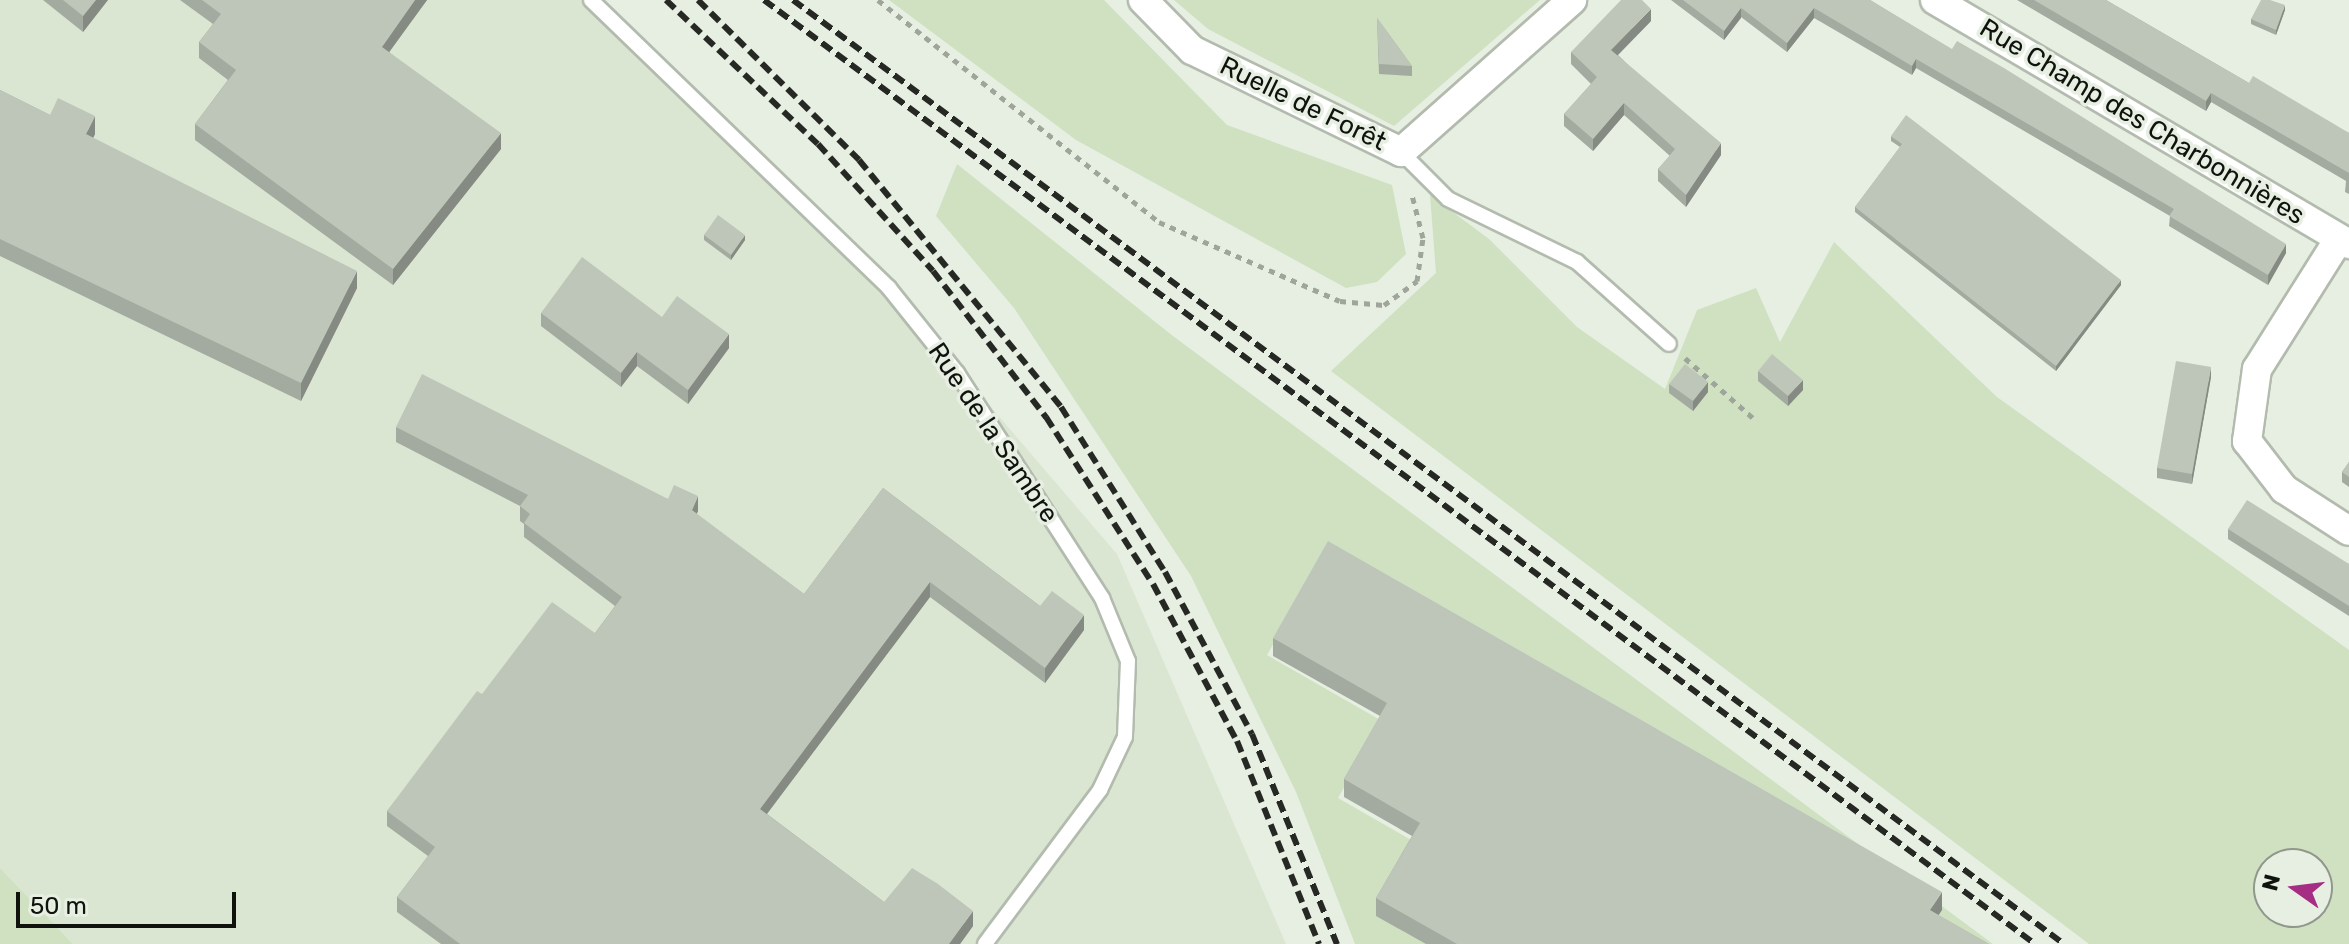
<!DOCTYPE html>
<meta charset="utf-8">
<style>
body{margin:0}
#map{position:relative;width:2349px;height:944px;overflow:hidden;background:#e7efe2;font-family:Rubik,sans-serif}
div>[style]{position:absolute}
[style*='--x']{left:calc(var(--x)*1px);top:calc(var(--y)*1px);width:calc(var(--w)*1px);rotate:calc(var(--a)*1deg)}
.built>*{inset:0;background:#dae6d1}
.green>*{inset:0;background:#d0e1c2}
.path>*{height:5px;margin-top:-2.5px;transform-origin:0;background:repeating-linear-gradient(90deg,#9fa59b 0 6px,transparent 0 12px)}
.roads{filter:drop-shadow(2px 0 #b3bbae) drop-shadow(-2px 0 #b3bbae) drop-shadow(0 2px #b3bbae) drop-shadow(0 -2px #b3bbae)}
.lane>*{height:14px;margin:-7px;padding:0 7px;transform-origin:7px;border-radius:7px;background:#fff}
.street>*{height:28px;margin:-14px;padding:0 14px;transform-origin:14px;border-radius:14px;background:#fff}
.rail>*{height:6px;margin-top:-3px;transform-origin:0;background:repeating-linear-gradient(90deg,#262823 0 12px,transparent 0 18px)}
.wall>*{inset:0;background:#a3aa9f}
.shaded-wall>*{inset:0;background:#858b82}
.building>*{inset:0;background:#bec6b9}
span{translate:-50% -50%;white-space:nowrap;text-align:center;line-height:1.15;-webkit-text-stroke:7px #e7efe2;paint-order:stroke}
.street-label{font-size:26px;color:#10120e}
.north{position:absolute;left:2253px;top:848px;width:80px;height:80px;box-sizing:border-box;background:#e7efe2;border:2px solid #91978d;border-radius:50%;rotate:284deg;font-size:22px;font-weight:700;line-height:32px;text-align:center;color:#10120e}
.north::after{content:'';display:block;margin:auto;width:28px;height:36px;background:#a52d83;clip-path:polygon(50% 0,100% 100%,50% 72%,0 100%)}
.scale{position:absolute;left:16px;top:892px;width:220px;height:36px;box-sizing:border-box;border:4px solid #10120e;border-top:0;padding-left:10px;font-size:24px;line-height:28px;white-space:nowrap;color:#10120e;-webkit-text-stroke:6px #e7efe2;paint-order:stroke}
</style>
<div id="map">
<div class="built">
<div style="clip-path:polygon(0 0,596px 0,889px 288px,1117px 554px,1286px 944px,73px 944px,0 868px)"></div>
</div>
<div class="green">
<div style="clip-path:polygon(889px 0,1104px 0,1227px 125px,1392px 185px,1406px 254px,1377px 282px,1346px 288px,1076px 140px)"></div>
<div style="clip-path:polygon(1174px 0,1540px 0,1394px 126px,1208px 29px)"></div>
<div style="clip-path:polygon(957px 164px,1173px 336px,1993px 944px,1962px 944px,1323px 556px,1267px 655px,1382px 721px,1338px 798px,1420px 845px,1432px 944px,1355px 944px,1296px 792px,1191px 576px,1014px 308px,936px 216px)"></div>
<div style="clip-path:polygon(evenodd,1430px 195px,1489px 239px,1577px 327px,1665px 389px,1697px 310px,1756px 288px,1780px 342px,1834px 242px,1997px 397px,2349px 650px,2349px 944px,2089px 944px,1331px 371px,1436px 273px,1430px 195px,2269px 864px,2317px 864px,2317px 912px,2269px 912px,2269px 864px)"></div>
<div style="clip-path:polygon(0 868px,73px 944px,0 944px)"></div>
</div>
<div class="path">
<div style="--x:878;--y:0;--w:358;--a:38.3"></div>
<div style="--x:1159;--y:222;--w:197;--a:23.6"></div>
<div style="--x:1340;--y:301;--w:44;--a:5.2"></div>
<div style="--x:1384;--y:305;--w:41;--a:-36"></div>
<div style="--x:1417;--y:281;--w:43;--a:-82.1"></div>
<div style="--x:1423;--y:238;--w:44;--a:-104.3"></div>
<div style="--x:1685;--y:358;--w:91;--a:41.4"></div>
</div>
<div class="roads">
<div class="lane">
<div style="--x:591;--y:0;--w:414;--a:44"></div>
<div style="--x:889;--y:288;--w:109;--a:51.3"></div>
<div style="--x:957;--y:373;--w:268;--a:57.2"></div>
<div style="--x:1102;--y:598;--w:68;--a:67.6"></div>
<div style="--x:1128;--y:661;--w:76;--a:92.3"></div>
<div style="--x:1125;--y:737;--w:59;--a:115.3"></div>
<div style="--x:1100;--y:790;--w:192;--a:126.8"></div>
<div style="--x:1401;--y:152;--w:66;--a:45"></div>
<div style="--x:1448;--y:199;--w:144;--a:26"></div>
<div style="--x:1577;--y:262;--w:123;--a:41.7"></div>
</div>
<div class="street">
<div style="--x:1143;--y:0;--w:70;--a:45.6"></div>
<div style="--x:1192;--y:50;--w:233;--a:26"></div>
<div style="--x:1401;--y:152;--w:229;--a:-41.6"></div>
<div style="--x:1935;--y:0;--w:481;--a:30.5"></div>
<div style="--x:2339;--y:239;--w:154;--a:122.2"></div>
<div style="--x:2257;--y:369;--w:73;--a:97.9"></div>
<div style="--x:2247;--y:441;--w:61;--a:52.4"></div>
<div style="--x:2284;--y:489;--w:77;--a:32.9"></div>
</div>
</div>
<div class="rail">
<div style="--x:666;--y:0;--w:209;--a:43.5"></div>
<div style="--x:818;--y:144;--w:171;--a:47.8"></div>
<div style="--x:933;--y:271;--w:185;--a:52.3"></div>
<div style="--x:1046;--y:417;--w:198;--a:57.4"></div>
<div style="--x:1153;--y:584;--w:178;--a:61.9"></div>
<div style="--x:1237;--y:741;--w:219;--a:68"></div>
<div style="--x:698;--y:0;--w:227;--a:44.8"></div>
<div style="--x:859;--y:160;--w:319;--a:50.7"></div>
<div style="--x:1061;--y:407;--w:195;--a:57.8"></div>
<div style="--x:1165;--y:572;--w:184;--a:61.8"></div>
<div style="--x:1252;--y:734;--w:227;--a:68"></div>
<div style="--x:764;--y:0;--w:1583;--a:36.6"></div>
<div style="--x:793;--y:0;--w:1583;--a:36.6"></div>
</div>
<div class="wall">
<div style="clip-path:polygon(43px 0,108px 0,83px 32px)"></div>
<div style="clip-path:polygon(180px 0,427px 0,389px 52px,501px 149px,393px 285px,195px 140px,195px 124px,228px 80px,199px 58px,199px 42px,213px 24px)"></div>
<div style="clip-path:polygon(1671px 0,1870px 0,2286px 253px,2268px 285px,2169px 226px,2170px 216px,1916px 68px,1912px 75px,1814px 18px,1787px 52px,1741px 17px,1724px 40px)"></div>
<div style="clip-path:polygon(2017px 0,2106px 0,2249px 83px,2349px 133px,2349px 194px,2345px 192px,2346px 181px,2211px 102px,2206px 111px)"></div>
<div style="clip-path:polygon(2285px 10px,2276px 35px,2251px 24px,2251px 19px)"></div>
<div style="clip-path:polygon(1377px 18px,1412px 66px,1412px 76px,1379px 74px)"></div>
<div style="clip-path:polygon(1651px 21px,1618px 55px,1721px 155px,1686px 207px,1658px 181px,1658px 169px,1670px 156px,1624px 115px,1593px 151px,1564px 126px,1564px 114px,1591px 84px,1571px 64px,1571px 52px)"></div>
<div style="clip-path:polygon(0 90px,50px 115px,95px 134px,93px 138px,357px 288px,301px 401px,0 256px)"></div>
<div style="clip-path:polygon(1891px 136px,2121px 285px,2056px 371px,1855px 212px,1855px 207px,1900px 147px,1891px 141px)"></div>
<div style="clip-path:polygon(704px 235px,745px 240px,731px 260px,704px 240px)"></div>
<div style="clip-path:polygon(541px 313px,662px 317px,729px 348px,688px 404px,637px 366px,621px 387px,541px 326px)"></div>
<div style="clip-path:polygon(1758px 371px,1803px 390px,1788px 406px,1758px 381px)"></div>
<div style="clip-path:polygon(2211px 377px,2192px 484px,2157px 478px,2157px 468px)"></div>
<div style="clip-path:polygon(1669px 384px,1708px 392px,1693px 411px,1669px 393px)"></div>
<div style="clip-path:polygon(396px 427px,668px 499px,698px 511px,696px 514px,804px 594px,883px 488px,1040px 606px,1084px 630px,1045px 683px,930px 597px,767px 814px,884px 902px,973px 926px,960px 944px,441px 944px,397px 912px,397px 897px,428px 856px,387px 826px,387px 811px,482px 694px,595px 633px,615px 606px,524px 537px,524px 524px,520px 521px,520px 506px,396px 442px)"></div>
<div style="clip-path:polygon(2349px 462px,2349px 487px,2342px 482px,2342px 472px)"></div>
<div style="clip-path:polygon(2228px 529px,2349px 564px,2349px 616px,2228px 539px)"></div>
<div style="clip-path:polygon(1273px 638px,1942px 910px,1938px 915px,1989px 944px,1426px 944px,1376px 916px,1376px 898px,1412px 836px,1344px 797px,1344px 779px,1380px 716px,1273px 656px)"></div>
</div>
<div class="shaded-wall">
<div style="clip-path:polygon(96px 0,108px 0,83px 32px,83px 16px)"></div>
<div style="clip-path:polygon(415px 0,427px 0,382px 62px,382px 47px)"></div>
<div style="clip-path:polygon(2285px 5px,2285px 10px,2276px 35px,2276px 30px)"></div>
<div style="clip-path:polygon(1741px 8px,1741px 18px,1724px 40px,1724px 31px)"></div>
<div style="clip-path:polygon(1814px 8px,1814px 18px,1787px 52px,1787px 43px)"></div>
<div style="clip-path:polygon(1651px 9px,1651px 21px,1611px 62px,1611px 50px)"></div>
<div style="clip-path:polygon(1916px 59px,1916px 68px,1912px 75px,1912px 66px)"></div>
<div style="clip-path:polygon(2211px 93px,2211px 102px,2206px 111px,2206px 101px)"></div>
<div style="clip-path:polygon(1624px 103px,1624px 115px,1593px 151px,1593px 139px)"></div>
<div style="clip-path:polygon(95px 116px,95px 134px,86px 152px,86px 134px)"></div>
<div style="clip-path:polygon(501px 133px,501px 149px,393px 285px,393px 269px)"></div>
<div style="clip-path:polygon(1721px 143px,1721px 155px,1686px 207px,1686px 195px)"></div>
<div style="clip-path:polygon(745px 235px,745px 240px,731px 260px,731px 255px)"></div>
<div style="clip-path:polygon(2286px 244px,2286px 253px,2268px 285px,2268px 275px)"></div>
<div style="clip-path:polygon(357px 271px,357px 288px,301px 401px,301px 383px)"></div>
<div style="clip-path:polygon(2121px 280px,2121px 285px,2056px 371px,2056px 366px)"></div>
<div style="clip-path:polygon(729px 334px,729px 348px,688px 404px,688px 390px)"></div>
<div style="clip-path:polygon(637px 352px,637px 366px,621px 387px,621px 373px)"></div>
<div style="clip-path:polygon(2211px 367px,2211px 377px,2192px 484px,2192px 474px)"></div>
<div style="clip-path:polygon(1803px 380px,1803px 390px,1788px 406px,1788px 396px)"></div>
<div style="clip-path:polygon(1708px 382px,1708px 392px,1693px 411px,1693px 401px)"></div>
<div style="clip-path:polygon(698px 496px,698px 511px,692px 525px,692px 510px)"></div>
<div style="clip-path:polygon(930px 582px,930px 597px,760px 823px,760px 809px)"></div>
<div style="clip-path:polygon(1084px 615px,1084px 630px,1045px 683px,1045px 668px)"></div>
<div style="clip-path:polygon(1942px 892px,1942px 910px,1930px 928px,1930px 910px)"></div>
<div style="clip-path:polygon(973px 911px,973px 926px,960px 944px,949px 944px)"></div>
</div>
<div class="building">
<div style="clip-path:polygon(63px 0,96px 0,83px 16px)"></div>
<div style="clip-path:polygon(202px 0,415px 0,382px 47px,501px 133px,393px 269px,195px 124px,236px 70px,199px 42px,221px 14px)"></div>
<div style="clip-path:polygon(1621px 0,1642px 0,1651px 9px,1611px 50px,1721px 143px,1686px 195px,1658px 169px,1675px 149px,1624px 103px,1593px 139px,1564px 114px,1597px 77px,1571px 52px)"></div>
<div style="clip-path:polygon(1683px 0,1870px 0,1952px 49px,1957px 41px,2004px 68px,2286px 244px,2268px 275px,2169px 216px,2174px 209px,1916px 59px,1912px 66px,1814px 8px,1787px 43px,1736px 4px,1741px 8px,1724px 31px)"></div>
<div style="clip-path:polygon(2034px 0,2106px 0,2249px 83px,2253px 76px,2349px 133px,2349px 173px,2211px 93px,2206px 101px)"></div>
<div style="clip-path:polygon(2261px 0,2270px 0,2285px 5px,2276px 30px,2251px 19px)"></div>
<div style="clip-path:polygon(1377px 18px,1412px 66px,1379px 64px)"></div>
<div style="clip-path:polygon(0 90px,50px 115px,58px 98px,95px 116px,86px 134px,357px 271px,301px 383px,0 239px)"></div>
<div style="clip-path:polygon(1906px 115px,2121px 280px,2056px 366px,1855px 207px,1902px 144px,1891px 136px)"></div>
<div style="clip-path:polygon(718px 215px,745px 235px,731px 255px,704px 235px)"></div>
<div style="clip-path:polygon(582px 257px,662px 317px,677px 296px,729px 334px,688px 390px,637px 352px,621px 373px,541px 313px)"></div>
<div style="clip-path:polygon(1772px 354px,1803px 380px,1788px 396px,1758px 371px)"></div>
<div style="clip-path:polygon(2176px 361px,2211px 367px,2192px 474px,2157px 468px)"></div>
<div style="clip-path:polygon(1685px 364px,1708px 382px,1693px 401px,1669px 384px)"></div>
<div style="clip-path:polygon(422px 374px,668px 499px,674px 485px,698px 496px,692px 510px,804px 594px,883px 488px,1040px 606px,1052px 591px,1084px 615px,1045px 668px,930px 582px,760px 809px,884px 902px,912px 868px,938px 884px,973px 911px,949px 944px,460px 944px,397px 897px,435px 847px,387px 811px,477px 691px,482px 694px,552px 602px,595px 633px,622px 597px,524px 523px,530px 514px,520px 506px,528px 495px,396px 427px)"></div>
<div style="clip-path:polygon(2349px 462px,2349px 477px,2342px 472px)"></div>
<div style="clip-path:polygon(2247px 500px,2349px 564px,2349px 606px,2228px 529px)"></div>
<div style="clip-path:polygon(1328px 541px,1942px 892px,1930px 910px,1989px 944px,1457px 944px,1376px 898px,1420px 823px,1344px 779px,1387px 703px,1273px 638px)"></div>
</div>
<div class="street-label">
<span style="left:1303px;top:104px;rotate:26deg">Ruelle de Forêt</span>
<span style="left:2142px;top:122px;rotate:31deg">Rue Champ des Charbonnières</span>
<span style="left:993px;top:433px;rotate:56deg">Rue de la Sambre</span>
</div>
<div class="north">N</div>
<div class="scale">50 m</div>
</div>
